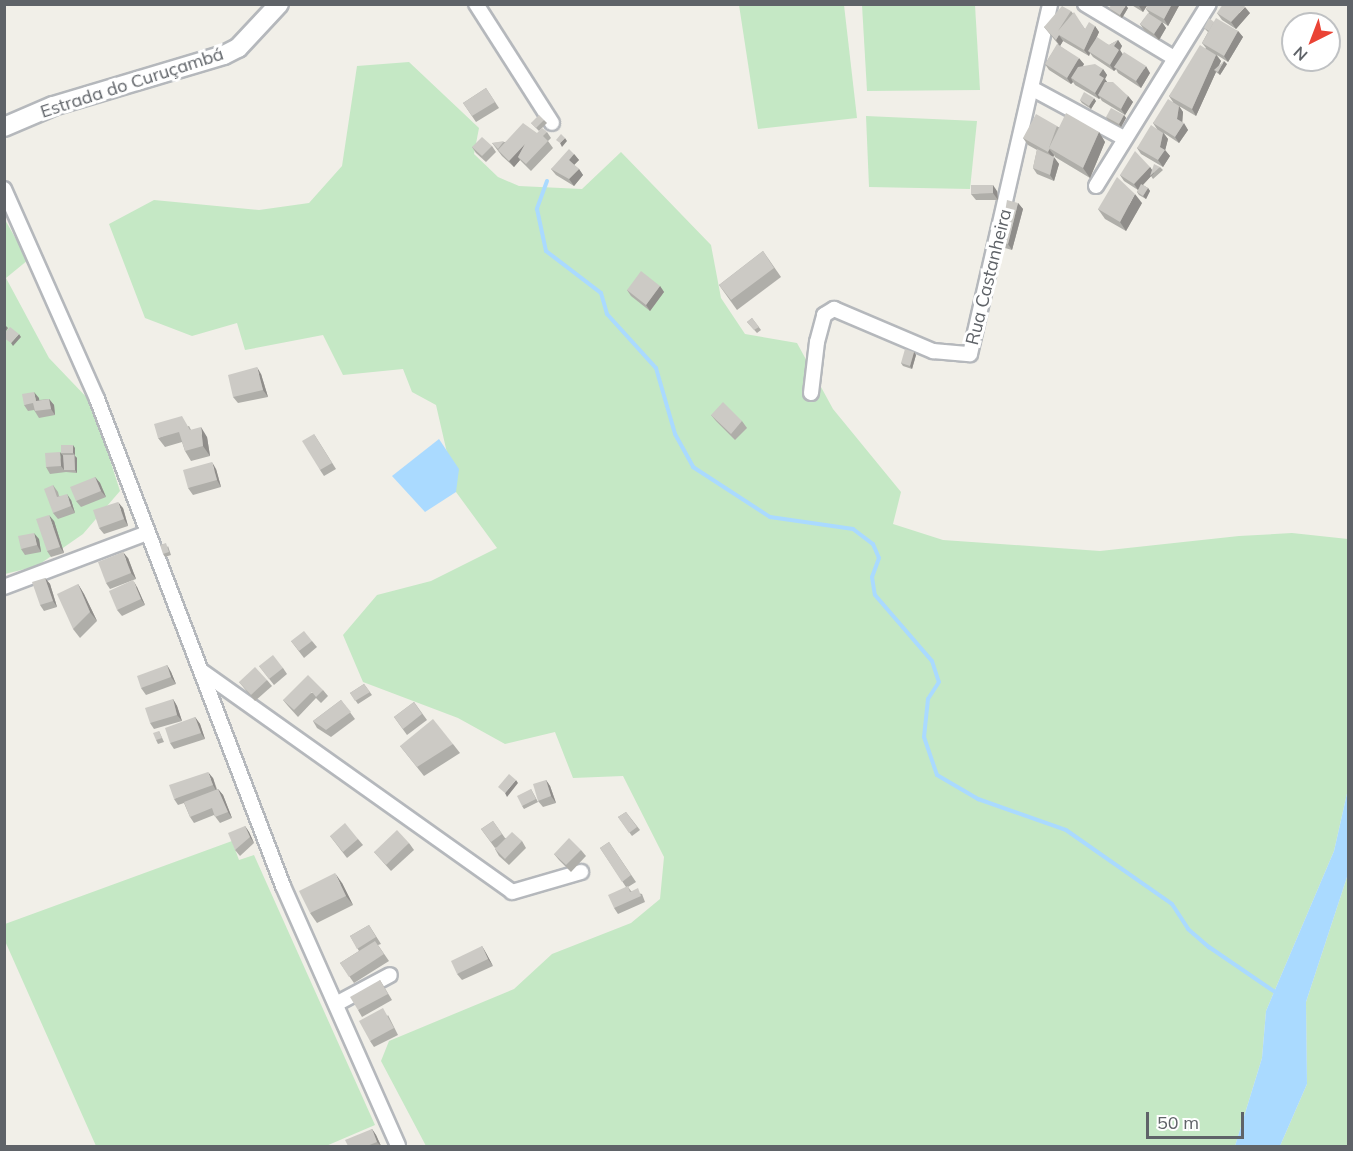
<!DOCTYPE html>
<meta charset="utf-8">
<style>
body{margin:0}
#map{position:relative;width:1353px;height:1151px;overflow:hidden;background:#f1efe8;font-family:Mulish,sans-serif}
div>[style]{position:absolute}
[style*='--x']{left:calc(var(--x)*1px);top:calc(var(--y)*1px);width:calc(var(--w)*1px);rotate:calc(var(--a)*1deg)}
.green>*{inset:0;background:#c5e8c5}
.water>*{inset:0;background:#aadaff}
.stream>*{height:4px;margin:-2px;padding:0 2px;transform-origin:2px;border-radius:2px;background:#aadaff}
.roads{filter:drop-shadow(2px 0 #b5b8bc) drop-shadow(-2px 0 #b5b8bc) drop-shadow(0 2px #b5b8bc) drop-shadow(0 -2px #b5b8bc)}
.street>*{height:14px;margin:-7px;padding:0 7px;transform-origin:7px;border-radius:7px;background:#fff}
.secondary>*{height:18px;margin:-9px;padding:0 9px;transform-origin:9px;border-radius:9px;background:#fff}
.wall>*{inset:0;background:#afaea9}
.shaded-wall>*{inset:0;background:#8f8d8a}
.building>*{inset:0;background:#cccac5}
span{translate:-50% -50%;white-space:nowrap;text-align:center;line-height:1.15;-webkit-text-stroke:6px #fff;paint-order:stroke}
.street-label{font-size:18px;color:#5f6368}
.frame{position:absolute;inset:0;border:6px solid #5f6368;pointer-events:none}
.north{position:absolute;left:1281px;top:12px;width:60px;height:60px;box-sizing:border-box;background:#fff;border:2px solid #bfc1c3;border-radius:50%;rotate:222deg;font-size:16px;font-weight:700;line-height:24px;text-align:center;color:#5f6368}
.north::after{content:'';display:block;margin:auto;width:21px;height:27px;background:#ea4335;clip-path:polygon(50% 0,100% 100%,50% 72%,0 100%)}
.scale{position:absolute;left:1146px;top:1112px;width:98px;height:27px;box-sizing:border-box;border:3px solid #5f6368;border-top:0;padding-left:8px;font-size:18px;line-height:21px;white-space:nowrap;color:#5f6368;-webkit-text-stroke:4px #fff;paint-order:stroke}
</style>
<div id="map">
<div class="green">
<div style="clip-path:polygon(739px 5px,844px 5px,857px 118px,758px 129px)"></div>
<div style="clip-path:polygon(862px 5px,975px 5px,980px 90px,867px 91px)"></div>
<div style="clip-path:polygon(409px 62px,479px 128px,474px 154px,498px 177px,519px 186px,582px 189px,621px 152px,711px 245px,721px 298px,745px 334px,797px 343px,833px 409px,901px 492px,893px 524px,943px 540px,1100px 551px,1239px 536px,1292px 533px,1348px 539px,1348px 789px,1334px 851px,1266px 1011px,1262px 1058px,1235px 1146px,426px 1146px,381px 1061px,389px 1041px,514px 989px,552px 954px,631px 923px,660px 899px,664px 857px,623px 776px,573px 778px,555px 732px,505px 744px,458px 718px,363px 682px,343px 635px,377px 595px,431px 581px,497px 548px,456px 492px,436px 405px,412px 392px,403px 369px,343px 375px,323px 335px,245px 350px,237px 323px,192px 336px,145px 318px,109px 224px,154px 200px,259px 210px,309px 203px,342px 166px,357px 66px)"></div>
<div style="clip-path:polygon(866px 116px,977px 121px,970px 189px,869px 187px)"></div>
<div style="clip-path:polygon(4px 218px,28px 260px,6px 278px,49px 358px,92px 403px,120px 491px,83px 534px,37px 566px,5px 574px)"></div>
<div style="clip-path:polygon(232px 841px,239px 860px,254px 855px,375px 1125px,326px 1146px,96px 1146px,5px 941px,5px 924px)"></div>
<div style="clip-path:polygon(1348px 874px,1348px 1146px,1280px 1146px,1307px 1084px,1306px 1002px)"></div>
</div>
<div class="water">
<div style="clip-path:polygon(439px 439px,459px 469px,456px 492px,425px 512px,392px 476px)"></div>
<div style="clip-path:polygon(1348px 789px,1348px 874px,1306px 1002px,1307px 1084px,1280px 1146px,1235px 1146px,1262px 1058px,1266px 1011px,1334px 851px)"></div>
</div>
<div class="stream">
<div style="--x:547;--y:181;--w:30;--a:110"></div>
<div style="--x:537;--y:209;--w:43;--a:77.9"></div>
<div style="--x:546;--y:251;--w:69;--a:37.4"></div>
<div style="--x:601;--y:293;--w:22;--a:74"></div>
<div style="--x:607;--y:314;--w:73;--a:47.8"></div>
<div style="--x:656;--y:368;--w:69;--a:73.9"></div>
<div style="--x:675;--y:434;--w:38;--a:61"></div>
<div style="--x:693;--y:467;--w:92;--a:33"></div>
<div style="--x:770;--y:517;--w:84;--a:8.2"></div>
<div style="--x:853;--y:529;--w:25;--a:37"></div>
<div style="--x:873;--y:544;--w:15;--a:67"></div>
<div style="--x:879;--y:558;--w:20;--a:110"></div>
<div style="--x:872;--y:577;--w:18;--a:81"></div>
<div style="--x:875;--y:595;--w:87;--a:49.2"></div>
<div style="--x:932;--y:661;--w:22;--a:72"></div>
<div style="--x:939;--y:682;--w:20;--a:123"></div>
<div style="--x:928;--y:699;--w:38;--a:96"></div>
<div style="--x:924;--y:737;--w:40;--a:71.1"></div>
<div style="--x:937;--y:775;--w:48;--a:30.3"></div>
<div style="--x:978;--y:799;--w:93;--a:19.4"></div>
<div style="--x:1066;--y:830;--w:129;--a:34.9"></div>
<div style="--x:1172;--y:904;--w:30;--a:57"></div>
<div style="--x:1188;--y:929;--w:28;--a:41"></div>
<div style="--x:1209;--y:947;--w:83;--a:34.3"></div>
</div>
<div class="roads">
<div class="street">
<div style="--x:476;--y:4;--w:141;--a:57.4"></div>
<div style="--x:1085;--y:4;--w:104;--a:31.2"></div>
<div style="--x:1033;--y:89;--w:103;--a:28.3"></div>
<div style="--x:1096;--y:186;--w:214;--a:-58.2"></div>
<div style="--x:4;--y:189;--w:230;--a:66.1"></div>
<div style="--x:97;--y:399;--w:521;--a:69.1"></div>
<div style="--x:283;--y:886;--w:284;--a:66.1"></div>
<div style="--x:811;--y:393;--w:51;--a:-83.3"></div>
<div style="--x:817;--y:342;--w:28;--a:-75"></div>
<div style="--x:824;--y:315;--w:12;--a:-31"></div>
<div style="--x:834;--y:309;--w:108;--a:23"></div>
<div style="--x:933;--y:351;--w:37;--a:5"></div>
<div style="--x:970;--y:354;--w:359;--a:-77.1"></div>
<div style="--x:4;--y:587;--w:153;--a:-20.7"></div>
<div style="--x:203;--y:672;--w:379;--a:35.4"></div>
<div style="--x:512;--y:892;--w:72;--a:-16.2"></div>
<div style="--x:336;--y:1004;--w:61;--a:-28.2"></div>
</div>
<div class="secondary">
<div style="--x:4;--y:127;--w:53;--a:-23.2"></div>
<div style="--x:53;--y:106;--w:178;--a:-16.6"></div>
<div style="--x:224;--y:55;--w:16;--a:-27"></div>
<div style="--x:238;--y:48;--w:60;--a:-47"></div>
</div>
</div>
<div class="wall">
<div style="clip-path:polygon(1130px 4px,1148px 4px,1143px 12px)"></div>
<div style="clip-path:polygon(1149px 4px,1180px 4px,1168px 26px,1162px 22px,1166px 28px,1159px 40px,1145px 31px,1140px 24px,1149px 13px,1146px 9px)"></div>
<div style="clip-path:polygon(1109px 8px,1128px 8px,1122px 18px,1112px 11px)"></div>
<div style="clip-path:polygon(1071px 11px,1085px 29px,1095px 26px,1099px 32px,1096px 39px,1109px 45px,1118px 40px,1122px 46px,1120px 50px,1122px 54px,1150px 73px,1141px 88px,1118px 73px,1116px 69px,1114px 71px,1093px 57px,1090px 53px,1089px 56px,1063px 41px,1060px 46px,1084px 64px,1083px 66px,1103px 69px,1107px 75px,1105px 79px,1107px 82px,1128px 96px,1133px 102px,1125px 115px,1102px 101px,1100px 98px,1099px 99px,1075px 85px,1073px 82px,1071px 84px,1049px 70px,1045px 64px,1058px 44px,1044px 27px)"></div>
<div style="clip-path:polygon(1217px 13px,1250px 13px,1236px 29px,1222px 20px)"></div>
<div style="clip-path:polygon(1214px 22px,1238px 31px,1243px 37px,1228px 62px,1217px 55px,1221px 61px,1219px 66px,1227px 64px,1220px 75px,1216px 72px,1196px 116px,1179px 106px,1183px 112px,1182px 122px,1188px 130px,1179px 143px,1164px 133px,1168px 139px,1165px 150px,1170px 156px,1163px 167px,1141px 154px,1137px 148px,1157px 129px,1153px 123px,1173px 102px,1169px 96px,1206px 48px,1202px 43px,1208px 32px,1204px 28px)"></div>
<div style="clip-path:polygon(486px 88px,499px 108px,476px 122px,463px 103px)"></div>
<div style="clip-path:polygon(1080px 100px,1096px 101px,1091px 109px,1082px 103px)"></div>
<div style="clip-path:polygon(1124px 115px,1126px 118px,1121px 127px,1108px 120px,1106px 117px)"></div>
<div style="clip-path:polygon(544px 120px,547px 123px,539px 131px,531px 123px)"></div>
<div style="clip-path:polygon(1057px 126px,1058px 127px,1099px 132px,1105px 142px,1090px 178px,1055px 157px,1054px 155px,1053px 157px,1059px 164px,1054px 181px,1037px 174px,1033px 168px,1037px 150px,1028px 145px,1023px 138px)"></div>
<div style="clip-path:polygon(547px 132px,551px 138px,548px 141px,553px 148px,531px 171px,520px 160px,514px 167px,502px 156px,492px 143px,505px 142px,537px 133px)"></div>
<div style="clip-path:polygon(492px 146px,496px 152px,486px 162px,476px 153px,472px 147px)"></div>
<div style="clip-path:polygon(574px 154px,579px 160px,574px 165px,579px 169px,583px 175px,574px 186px,556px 175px,551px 169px)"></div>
<div style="clip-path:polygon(1150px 167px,1152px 170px,1160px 167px,1163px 170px,1153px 179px,1151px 176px,1143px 185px,1148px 188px,1150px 191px,1146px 199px,1139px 195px,1137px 192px,1138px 190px,1124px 181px,1120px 175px)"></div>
<div style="clip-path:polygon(997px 191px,998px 200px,976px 200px,971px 194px)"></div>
<div style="clip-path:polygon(1018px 203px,1023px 209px,1012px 250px,1005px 248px,1000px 242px)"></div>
<div style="clip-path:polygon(1142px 203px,1126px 231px,1105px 219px,1098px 209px)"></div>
<div style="clip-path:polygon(763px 251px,781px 277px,737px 310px,719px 285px)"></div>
<div style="clip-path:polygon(660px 286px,664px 292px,650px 311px,631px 296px,627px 290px)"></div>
<div style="clip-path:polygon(752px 318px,761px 330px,757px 333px,747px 322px)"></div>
<div style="clip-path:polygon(914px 352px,916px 355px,912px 369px,903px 366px,901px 363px)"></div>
<div style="clip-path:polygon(261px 374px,268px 397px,238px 403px,233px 397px)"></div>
<div style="clip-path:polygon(39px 398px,39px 400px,49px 399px,54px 405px,55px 415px,39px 418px,34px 410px,28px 411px,24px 405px)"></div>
<div style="clip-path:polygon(711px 415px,742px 421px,747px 428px,735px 440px,716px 421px)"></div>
<div style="clip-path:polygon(189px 426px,191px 430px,207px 437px,210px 456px,191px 461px,185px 451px,182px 442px,165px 447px,158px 438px)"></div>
<div style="clip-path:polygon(314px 434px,336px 469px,324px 476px,320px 470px)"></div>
<div style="clip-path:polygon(75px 448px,75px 456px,77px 458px,77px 473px,66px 472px,50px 474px,46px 467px,63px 457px,61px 453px)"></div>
<div style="clip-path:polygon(216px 469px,221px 487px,193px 495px,188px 488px)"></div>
<div style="clip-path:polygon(95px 477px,100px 483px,106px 497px,81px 507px,76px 501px)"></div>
<div style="clip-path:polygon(53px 485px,58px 492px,59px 496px,71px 500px,75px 513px,58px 519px,53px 513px)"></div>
<div style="clip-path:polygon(123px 508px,128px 526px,104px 534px,99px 528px)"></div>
<div style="clip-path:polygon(54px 521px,64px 553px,51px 557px,47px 551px)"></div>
<div style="clip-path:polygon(39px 539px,41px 552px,25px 555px,21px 549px)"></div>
<div style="clip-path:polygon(168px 546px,171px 555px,165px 557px,163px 554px)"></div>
<div style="clip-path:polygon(128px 558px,136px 579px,110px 589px,106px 583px)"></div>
<div style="clip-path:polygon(45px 578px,50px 584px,57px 607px,44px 611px,40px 605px)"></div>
<div style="clip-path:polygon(78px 584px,84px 594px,97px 621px,80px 638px,73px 629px)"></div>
<div style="clip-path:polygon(137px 587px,145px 605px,122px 616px,117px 610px)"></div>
<div style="clip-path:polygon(291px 641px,312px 641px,317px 647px,304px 658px)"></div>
<div style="clip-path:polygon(167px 665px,171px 672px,176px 684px,146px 695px,141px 688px)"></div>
<div style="clip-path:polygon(259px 666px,283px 668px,287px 674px,274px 685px)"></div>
<div style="clip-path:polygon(267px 680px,272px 686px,255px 701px,239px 682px)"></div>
<div style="clip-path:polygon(364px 684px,372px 695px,358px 704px,350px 693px)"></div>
<div style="clip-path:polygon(323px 690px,328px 696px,321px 703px,316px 698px,298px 717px,288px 706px,283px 700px)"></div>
<div style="clip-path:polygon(173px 699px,177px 706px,182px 721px,154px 729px,150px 723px)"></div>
<div style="clip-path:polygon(341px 700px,355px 719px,331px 737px,317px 728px,313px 721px)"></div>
<div style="clip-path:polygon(414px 702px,427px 720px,407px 735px,394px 717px)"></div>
<div style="clip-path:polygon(195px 717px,200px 724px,205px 739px,174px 749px,170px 743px)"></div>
<div style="clip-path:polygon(159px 731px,164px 742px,158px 744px,156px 740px)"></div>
<div style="clip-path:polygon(453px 744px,460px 753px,424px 776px,400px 746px)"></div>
<div style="clip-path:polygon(213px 778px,217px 789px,218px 789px,223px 795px,232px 818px,220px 823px,214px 815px,194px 823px,190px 817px,184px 803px,178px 805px,174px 799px)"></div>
<div style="clip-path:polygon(546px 780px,550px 786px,556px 803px,543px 807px,538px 801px)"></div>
<div style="clip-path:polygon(531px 789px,538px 802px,524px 809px,522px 806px)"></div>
<div style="clip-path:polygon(626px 812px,640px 830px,632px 836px,618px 817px)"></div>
<div style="clip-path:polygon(493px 821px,505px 838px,522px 841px,526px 848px,509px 865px,499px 856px,495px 849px,497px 847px,495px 848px,481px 829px)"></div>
<div style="clip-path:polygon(245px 826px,249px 832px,254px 843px,240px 856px,235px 850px)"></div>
<div style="clip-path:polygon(330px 836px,358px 839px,363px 845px,347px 858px)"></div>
<div style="clip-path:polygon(609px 842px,636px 882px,628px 887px,631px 891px,642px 894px,645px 902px,618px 914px,614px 908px,626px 887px,600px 848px)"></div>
<div style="clip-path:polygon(409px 843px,414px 850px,391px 871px,374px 852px)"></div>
<div style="clip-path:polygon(581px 850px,586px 856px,571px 872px,559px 860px,554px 854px)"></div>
<div style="clip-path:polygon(342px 883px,353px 905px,317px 923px,310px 913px)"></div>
<div style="clip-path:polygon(369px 925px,381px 944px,378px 945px,389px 961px,354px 983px,340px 963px,359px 951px,350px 936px)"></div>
<div style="clip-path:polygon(482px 946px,486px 953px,493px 966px,462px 980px,457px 974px)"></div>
<div style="clip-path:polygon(380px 980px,392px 1000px,362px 1017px,358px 1010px)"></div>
<div style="clip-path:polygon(388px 1015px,398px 1035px,374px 1047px,370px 1041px)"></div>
<div style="clip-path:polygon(372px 1129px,376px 1135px,381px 1146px,348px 1146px)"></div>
</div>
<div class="shaded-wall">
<div style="clip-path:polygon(1139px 4px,1148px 4px,1143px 12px,1139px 6px)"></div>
<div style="clip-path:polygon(1172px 4px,1180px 4px,1168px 26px,1164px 19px)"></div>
<div style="clip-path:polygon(1126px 5px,1128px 8px,1122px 18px,1120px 15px)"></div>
<div style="clip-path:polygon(1245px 7px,1250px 13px,1236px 29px,1231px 22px)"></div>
<div style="clip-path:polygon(1162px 22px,1166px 28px,1159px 40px,1154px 34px)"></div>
<div style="clip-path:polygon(1095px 26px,1099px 32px,1090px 52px,1088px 51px,1090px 53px,1089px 56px,1084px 50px)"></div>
<div style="clip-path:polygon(1238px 31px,1243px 37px,1228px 62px,1224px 56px)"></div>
<div style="clip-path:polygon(1059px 35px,1063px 41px,1060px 46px,1056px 40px)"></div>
<div style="clip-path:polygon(1118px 40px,1122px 46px,1120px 50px,1124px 56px,1114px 67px,1116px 69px,1114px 71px,1110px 65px,1114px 46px)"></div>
<div style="clip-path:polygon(1216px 55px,1221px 61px,1216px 71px,1214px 70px,1216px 72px,1196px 116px,1192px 109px)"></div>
<div style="clip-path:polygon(1079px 58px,1084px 64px,1074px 80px,1071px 78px,1073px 82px,1071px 84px,1067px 78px)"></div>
<div style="clip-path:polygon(1224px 61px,1227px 64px,1220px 75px,1218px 72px)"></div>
<div style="clip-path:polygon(1146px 66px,1150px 73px,1141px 88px,1136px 81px)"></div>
<div style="clip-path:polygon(1103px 69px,1107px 75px,1105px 79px,1109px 85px,1098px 95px,1100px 98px,1099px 99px,1095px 93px,1099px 75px)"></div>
<div style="clip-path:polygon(1128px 96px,1133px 102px,1125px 115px,1121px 109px)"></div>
<div style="clip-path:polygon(1094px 98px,1096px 101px,1091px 109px,1089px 106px)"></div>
<div style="clip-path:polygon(1179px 106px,1183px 112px,1182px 126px,1177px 119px)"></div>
<div style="clip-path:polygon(1124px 115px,1126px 118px,1121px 127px,1119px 124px)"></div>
<div style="clip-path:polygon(1184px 123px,1188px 130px,1179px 143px,1175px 137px)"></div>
<div style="clip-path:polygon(1099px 132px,1105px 142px,1090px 178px,1083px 168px)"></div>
<div style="clip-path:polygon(1163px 133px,1168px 139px,1165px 151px,1165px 150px,1170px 156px,1163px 167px,1158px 160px,1160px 147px)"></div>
<div style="clip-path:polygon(565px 138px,567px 141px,562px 147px,560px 143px)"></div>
<div style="clip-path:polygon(525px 144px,518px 157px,520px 160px,514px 167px,509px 161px)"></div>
<div style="clip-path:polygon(1049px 149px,1054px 155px,1053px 158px,1048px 152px)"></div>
<div style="clip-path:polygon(574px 154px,579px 160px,573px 166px,569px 160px)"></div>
<div style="clip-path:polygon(1054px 157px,1059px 164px,1054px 181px,1050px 175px)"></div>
<div style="clip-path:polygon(1150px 167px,1154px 173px,1138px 190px,1134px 184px)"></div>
<div style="clip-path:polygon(579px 169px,583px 175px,574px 186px,569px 179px)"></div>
<div style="clip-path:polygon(993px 185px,997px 191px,998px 200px,993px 193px)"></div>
<div style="clip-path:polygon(1148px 188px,1150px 191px,1146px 199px,1143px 196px)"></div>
<div style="clip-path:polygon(1135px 194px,1142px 203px,1126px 231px,1120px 222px)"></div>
<div style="clip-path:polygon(1018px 203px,1023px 209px,1012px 250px,1008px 244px)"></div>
<div style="clip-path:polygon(660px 286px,664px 292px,650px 311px,646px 305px)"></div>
<div style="clip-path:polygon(4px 324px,8px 328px,4px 334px)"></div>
<div style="clip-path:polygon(19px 334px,21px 337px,13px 346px,11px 343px)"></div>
<div style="clip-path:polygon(914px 352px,916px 355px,912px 369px,910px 366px)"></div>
<div style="clip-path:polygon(257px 367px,261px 374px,268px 397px,263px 390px)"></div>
<div style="clip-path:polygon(34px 392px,39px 398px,40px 407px,36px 401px)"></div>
<div style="clip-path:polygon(49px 399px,54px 405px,55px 415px,51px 409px)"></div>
<div style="clip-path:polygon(201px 427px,207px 437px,210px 456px,203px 446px)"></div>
<div style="clip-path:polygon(73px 445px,75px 448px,75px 456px,77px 458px,77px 473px,75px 470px,75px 455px,73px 453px)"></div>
<div style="clip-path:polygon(60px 452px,65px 458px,64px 470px,61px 466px)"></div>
<div style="clip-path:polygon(212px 462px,216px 469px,221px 487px,217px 480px)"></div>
<div style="clip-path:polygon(95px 477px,100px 483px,106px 497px,101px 491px)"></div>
<div style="clip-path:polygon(67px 494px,71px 500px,75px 513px,71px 506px)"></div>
<div style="clip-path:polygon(118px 502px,123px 508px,128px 526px,124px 519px)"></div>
<div style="clip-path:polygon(49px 515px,54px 521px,64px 553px,60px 547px)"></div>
<div style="clip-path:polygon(34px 533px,39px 539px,41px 552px,37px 545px)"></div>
<div style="clip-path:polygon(123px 552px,128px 558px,136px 579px,131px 573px)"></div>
<div style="clip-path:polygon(45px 578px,50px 584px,57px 607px,53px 601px)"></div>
<div style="clip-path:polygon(133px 580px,137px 587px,145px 605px,141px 599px)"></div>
<div style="clip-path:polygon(78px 584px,84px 594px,97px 621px,90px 612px)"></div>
<div style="clip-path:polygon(167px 665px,171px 672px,176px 684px,171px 677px)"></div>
<div style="clip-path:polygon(173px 699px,177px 706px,182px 721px,177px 715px)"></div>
<div style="clip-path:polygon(195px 717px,200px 724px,205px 739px,201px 733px)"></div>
<div style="clip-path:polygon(208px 772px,213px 778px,217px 792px,213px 785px)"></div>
<div style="clip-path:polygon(516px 780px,518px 783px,507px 797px,505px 793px)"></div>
<div style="clip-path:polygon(546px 780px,550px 786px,556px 803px,551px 796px)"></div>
<div style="clip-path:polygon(218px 789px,223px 795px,232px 818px,228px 812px)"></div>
<div style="clip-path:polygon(245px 826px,249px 832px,254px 843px,250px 837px)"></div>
<div style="clip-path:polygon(335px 873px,342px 883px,353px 905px,346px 896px)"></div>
<div style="clip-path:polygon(482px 946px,486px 953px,493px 966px,488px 959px)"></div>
<div style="clip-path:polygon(372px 1129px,376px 1135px,381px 1146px,377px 1142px)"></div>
</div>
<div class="building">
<div style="clip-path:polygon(1112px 4px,1125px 4px,1126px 5px,1120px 15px,1109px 8px)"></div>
<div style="clip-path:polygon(1149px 4px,1172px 4px,1164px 19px,1146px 9px)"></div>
<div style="clip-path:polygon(1223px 4px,1243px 4px,1245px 7px,1231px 22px,1217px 13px)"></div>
<div style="clip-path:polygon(1062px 6px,1071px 11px,1058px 31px,1074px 12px,1085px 29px,1089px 22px,1095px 26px,1084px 50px,1059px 35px,1056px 40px,1044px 27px)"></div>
<div style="clip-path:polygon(1148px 13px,1162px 22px,1154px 34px,1140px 24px)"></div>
<div style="clip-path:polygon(1209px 18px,1214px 22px,1209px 31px,1204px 28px)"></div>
<div style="clip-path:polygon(1216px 18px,1238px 31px,1224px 56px,1202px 43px)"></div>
<div style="clip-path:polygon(1097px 37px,1109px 45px,1118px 40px,1114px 46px,1119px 50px,1110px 65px,1088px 51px)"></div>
<div style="clip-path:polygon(1057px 44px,1079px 58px,1067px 78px,1045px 64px)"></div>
<div style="clip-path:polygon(1200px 45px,1216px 55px,1192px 109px,1169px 96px)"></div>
<div style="clip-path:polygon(1124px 52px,1146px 66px,1136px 81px,1114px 67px)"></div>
<div style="clip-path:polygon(1224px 61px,1218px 72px,1214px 70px)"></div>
<div style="clip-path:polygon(1095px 64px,1103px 69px,1099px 75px,1104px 78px,1095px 93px,1071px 78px,1078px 67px)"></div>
<div style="clip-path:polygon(1105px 82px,1113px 82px,1128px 96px,1121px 109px,1098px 95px)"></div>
<div style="clip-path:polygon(486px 88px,495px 102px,472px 116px,463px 103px)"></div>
<div style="clip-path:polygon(1084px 92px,1094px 98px,1089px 106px,1080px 100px)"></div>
<div style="clip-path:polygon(1168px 99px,1179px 106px,1177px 119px,1184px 123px,1175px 137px,1153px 123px)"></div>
<div style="clip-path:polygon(1111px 108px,1124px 115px,1119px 124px,1106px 117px)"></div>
<div style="clip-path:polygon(1066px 113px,1099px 132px,1083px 168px,1049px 148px)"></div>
<div style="clip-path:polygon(1036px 114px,1057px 126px,1049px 148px,1050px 148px,1048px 152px,1023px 138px)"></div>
<div style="clip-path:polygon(539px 115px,544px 120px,536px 128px,531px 123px)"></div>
<div style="clip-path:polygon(523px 123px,537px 133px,542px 128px,547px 132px,543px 136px,548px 141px,526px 164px,518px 157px,525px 144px,509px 161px,498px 150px)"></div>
<div style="clip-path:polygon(1151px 125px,1163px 133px,1160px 147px,1165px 150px,1158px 160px,1137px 148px)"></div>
<div style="clip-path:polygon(561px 134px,565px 138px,560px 143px,556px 140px)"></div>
<div style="clip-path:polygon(482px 137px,492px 146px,482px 156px,472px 147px)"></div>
<div style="clip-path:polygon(504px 141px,498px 149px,492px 143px)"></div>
<div style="clip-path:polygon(569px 149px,574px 154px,569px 160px,579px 169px,569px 179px,551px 169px)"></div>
<div style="clip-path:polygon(1037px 149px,1054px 157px,1050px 175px,1033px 168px)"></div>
<div style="clip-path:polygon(1135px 151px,1150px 167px,1134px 184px,1120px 175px)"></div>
<div style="clip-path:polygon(1154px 164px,1160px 167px,1150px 176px)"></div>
<div style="clip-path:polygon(1117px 177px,1135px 194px,1120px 222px,1098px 209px)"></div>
<div style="clip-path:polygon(1141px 184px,1148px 188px,1143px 196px,1137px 192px)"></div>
<div style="clip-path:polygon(971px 185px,993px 185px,993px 193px,971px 194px)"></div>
<div style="clip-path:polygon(1007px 200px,1018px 203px,1008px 244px,1000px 242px)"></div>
<div style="clip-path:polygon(763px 251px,774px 268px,731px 300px,719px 285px)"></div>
<div style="clip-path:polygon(641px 271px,660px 286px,646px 305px,627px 290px)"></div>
<div style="clip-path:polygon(752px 318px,759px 327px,754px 330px,747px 322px)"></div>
<div style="clip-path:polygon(10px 327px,19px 334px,11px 343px,4px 338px,4px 334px)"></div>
<div style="clip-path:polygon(905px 349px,914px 352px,910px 366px,901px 363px)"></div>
<div style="clip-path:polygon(257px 367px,263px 390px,233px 397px,228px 375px)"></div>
<div style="clip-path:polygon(34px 392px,36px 401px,49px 399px,51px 409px,35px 411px,33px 403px,24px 405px,22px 394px)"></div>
<div style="clip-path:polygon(723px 402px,742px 421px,731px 434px,711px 415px)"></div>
<div style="clip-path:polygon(182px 416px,190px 430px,201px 427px,203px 446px,185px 451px,179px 432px,158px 438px,154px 424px)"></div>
<div style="clip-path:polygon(314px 434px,332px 463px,320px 470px,302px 441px)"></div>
<div style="clip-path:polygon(61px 445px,73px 445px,73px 453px,61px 453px)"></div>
<div style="clip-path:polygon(60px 452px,61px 466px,46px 467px,45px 453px)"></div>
<div style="clip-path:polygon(63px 455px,74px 455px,75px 470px,64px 470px)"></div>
<div style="clip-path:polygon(212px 462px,217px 480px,188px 488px,183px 470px)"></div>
<div style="clip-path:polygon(95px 477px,101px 491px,76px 501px,70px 487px)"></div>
<div style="clip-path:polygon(53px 485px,57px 497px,67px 494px,71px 506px,53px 513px,44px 489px)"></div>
<div style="clip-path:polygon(118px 502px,124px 519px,99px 528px,93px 510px)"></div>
<div style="clip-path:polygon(49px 515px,60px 547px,47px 551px,36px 519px)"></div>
<div style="clip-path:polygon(34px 533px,37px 545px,21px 549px,18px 536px)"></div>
<div style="clip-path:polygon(166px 543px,169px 552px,163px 554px,160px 545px)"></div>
<div style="clip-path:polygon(123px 552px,131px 573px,106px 583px,98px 562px)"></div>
<div style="clip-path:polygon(45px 578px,53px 601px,40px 605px,32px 582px)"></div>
<div style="clip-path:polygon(133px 580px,141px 599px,117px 610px,109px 591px)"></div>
<div style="clip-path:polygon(78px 584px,90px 612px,73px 629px,57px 594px)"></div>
<div style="clip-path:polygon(304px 631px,312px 641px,299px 651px,291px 641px)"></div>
<div style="clip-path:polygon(273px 655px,283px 668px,269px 679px,259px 666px)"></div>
<div style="clip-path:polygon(167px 665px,171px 677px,141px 688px,137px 676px)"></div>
<div style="clip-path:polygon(255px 667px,267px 680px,251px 695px,239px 682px)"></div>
<div style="clip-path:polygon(308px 675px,323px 690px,316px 697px,312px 692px,294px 710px,283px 700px)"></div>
<div style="clip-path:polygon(364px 684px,370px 692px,355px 701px,350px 693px)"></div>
<div style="clip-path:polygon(173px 699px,177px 715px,150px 723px,145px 708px)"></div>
<div style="clip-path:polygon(341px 700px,351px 712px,326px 730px,313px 721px)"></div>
<div style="clip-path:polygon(414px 702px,422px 714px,403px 729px,394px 717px)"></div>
<div style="clip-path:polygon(195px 717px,201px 733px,170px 743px,165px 728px)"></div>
<div style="clip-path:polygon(433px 719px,453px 744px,417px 767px,400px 746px)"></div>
<div style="clip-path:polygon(159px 731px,162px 738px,156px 740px,153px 733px)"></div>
<div style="clip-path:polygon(208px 772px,213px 785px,174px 799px,169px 785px)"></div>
<div style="clip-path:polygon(509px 774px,516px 780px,505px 793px,498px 787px)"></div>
<div style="clip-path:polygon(546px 780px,551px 796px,538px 801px,533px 784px)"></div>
<div style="clip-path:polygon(218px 789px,228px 812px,215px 817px,212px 808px,190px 817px,184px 802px)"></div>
<div style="clip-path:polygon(531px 789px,536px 799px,522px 806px,517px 796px)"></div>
<div style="clip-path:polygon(626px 812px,637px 827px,629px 833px,618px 817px)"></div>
<div style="clip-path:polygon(493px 821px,502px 834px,491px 842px,481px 829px)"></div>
<div style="clip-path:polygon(345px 823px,358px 839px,343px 852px,330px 836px)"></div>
<div style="clip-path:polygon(245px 826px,250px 837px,235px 850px,228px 833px)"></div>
<div style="clip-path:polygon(397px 830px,409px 843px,386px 865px,374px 852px)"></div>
<div style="clip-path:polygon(512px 832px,522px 841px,505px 859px,495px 849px)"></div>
<div style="clip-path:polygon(569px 838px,581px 850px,566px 865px,554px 854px)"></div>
<div style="clip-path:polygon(609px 842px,631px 875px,622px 882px,600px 848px)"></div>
<div style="clip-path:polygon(335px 873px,346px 896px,310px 913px,299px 891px)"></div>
<div style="clip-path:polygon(628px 886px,630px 892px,638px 888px,641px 896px,614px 908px,608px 895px)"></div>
<div style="clip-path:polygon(369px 925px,376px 937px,357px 949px,350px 936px)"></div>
<div style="clip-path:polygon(375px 941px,384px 954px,349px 977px,340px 963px)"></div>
<div style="clip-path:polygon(482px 946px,488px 959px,457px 974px,451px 961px)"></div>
<div style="clip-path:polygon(380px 980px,388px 994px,358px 1010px,350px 997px)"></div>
<div style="clip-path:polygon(383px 1008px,394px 1028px,370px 1041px,359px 1021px)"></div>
<div style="clip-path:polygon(372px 1129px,377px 1142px,367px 1146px,348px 1146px,345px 1140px)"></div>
</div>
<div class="street-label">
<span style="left:132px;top:83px;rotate:-18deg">Estrada do Curuçambá</span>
<span style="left:989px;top:277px;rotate:-76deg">Rua Castanheira</span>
</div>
<div class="frame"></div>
<div class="north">N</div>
<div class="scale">50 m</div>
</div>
